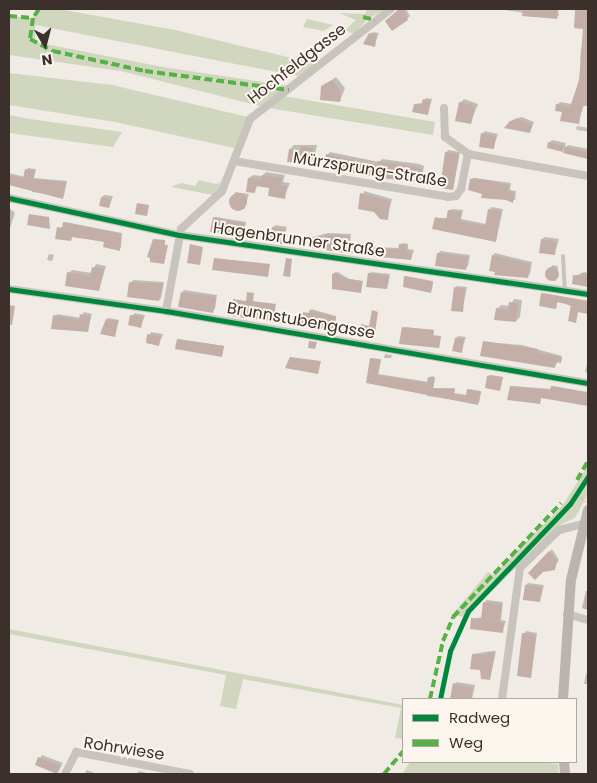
<!DOCTYPE html>
<meta charset="utf-8">
<style>
body{margin:0}
#map{position:relative;width:597px;height:783px;overflow:hidden;background:#f0ebe5;font-family:Poppins,sans-serif}
div>[style]{position:absolute}
[style*='--x']{left:calc(var(--x)*1px);top:calc(var(--y)*1px);width:calc(var(--w)*1px);rotate:calc(var(--a)*1deg)}
.green>*{inset:0;background:#d1d6bf}
.shadow>*{inset:0;background:#0003}
.building>*{inset:0;background:#c3afa7}
.round{border-radius:50%}
.path>*{height:1px;margin-top:-0.5px;transform-origin:0;background:repeating-linear-gradient(90deg,#c2bbb6 0 2.5px,transparent 0 5px)}
.lane>*{height:4px;margin:-2px;padding:0 2px;transform-origin:2px;border-radius:2px;background:#c9c3be}
.street>*{height:8px;margin:-4px;padding:0 4px;transform-origin:4px;border-radius:4px;background:#c9c3be}
.secondary>*{height:10px;margin:-5px;padding:0 5px;transform-origin:5px;border-radius:5px;background:#bab3ae}
.quiet>*{height:4px;margin-top:-2px;transform-origin:0;background:repeating-linear-gradient(90deg,#57b246 0 8px,transparent 0 12px)}
.cycleway>*{height:5px;margin:-2.5px;padding:0 2.5px;transform-origin:2.5px;border-radius:2.5px;background:#00873e}
span{translate:-50% -50%;white-space:nowrap;text-align:center;line-height:1.15;-webkit-text-stroke:4px #fbf5ee;paint-order:stroke}
.street-label{font-size:16px;color:#3b302b}
.frame{position:absolute;inset:0;border:10px solid #3b302b;pointer-events:none}
.legend{position:absolute;left:402px;top:698px;width:175px;height:65px;box-sizing:border-box;background:#fbf5ee;border:1px solid #aea6a0;margin:0;padding:6px 9px;list-style:none;font-size:15px;color:#3b302b}
.legend li{display:flex;align-items:center;gap:10px;height:25px}
.legend b{width:25px;border:1px solid #aea6a0}
.north{position:absolute;left:20px;top:20px;width:50px;height:50px;-webkit-text-stroke:4px #fbf5ee;paint-order:stroke;rotate:172deg;font-size:14px;font-weight:700;line-height:20px;text-align:center;color:#3b302b}
.north::after{content:'';display:block;margin:auto;width:18px;height:22px;background:#3b302b;clip-path:polygon(50% 0,100% 100%,50% 72%,0 100%)}
</style>
<div id="map">
<div class="green">
<div style="clip-path:polygon(36px 9px,59px 9px,175px 30px,317px 64px,303px 77px,35px 25px,35px 42px,163px 67px,290px 86px,260px 106px,121px 71px,9px 55px,9px 16px,33px 18px)"></div>
<div style="clip-path:polygon(367px 9px,386px 9px,368px 19px,354px 34px,345px 30px,356px 20px,339px 13px,365px 14px)"></div>
<div style="clip-path:polygon(307px 19px,333px 25px,324px 31px,303px 27px)"></div>
<div style="clip-path:polygon(9px 73px,112px 85px,248px 117px,234px 148px,115px 122px,9px 105px)"></div>
<div style="clip-path:polygon(283px 96px,435px 122px,433px 135px,269px 108px,256px 118px)"></div>
<div style="clip-path:polygon(9px 115px,30px 119px,122px 132px,113px 147px,9px 133px)"></div>
<div style="clip-path:polygon(225px 168px,219px 188px,213px 195px,171px 187px,181px 183px,195px 186px,199px 180px,216px 184px,221px 182px)"></div>
<div style="clip-path:polygon(588px 465px,588px 494px,575px 518px,560px 525px,465px 617px,452px 615px,488px 572px,493px 575px,563px 505px)"></div>
<div style="clip-path:polygon(9px 629px,403px 705px,403px 739px,395px 738px,401px 708px,243px 679px,236px 709px,220px 706px,226px 675px,9px 634px)"></div>
<div style="clip-path:polygon(410px 762px,540px 762px,558px 764px,559px 774px,402px 774px)"></div>
</div>
<div class="shadow">
<div style="clip-path:polygon(401px 9px,406px 9px,410px 16px,407px 19px,386px 21px)"></div>
<div style="clip-path:polygon(450px 9px,469px 9px,455px 10px)"></div>
<div style="clip-path:polygon(498px 9px,558px 9px,559px 15px,557px 18px)"></div>
<div style="clip-path:polygon(579px 9px,588px 9px,588px 105px,584px 105px,578px 123px,557px 105px,560px 102px,572px 104px,584px 62px,580px 59px,584px 28px,577px 11px)"></div>
<div style="clip-path:polygon(373px 32px,379px 33px,374px 45px,370px 34px)"></div>
<div style="clip-path:polygon(336px 77px,345px 88px,340px 101px,324px 85px)"></div>
<div style="clip-path:polygon(426px 98px,432px 99px,427px 114px,415px 104px,423px 103px)"></div>
<div style="clip-path:polygon(464px 99px,478px 104px,470px 123px,460px 103px)"></div>
<div style="clip-path:polygon(522px 117px,534px 122px,530px 132px,506px 128px,514px 119px)"></div>
<div style="clip-path:polygon(485px 131px,498px 134px,493px 148px,482px 134px)"></div>
<div style="clip-path:polygon(552px 140px,566px 143px,565px 148px,568px 145px,588px 149px,588px 158px,564px 152px,566px 148px,563px 150px,549px 143px)"></div>
<div style="clip-path:polygon(294px 145px,317px 145px,314px 158px,310px 162px,290px 149px)"></div>
<div style="clip-path:polygon(448px 150px,460px 152px,453px 189px,446px 153px)"></div>
<div style="clip-path:polygon(330px 152px,379px 162px,382px 159px,419px 164px,424px 166px,422px 178px,420px 181px,353px 167px,327px 155px)"></div>
<div style="clip-path:polygon(28px 168px,36px 169px,34px 178px,67px 181px,64px 196px,32px 192px,33px 188px,9px 184px,9px 173px,25px 177px)"></div>
<div style="clip-path:polygon(266px 172px,285px 175px,283px 182px,290px 183px,284px 197px,271px 186px,258px 185px,254px 192px,249px 178px,253px 175px,262px 176px)"></div>
<div style="clip-path:polygon(474px 178px,511px 183px,510px 190px,516px 191px,515px 200px,483px 194px,471px 180px)"></div>
<div style="clip-path:polygon(364px 191px,392px 199px,387px 219px,375px 211px,359px 208px)"></div>
<div style="clip-path:polygon(235px 192px,249px 194px,244px 209px,232px 207px)"></div>
<div style="clip-path:polygon(104px 195px,113px 196px,109px 207px,102px 197px)"></div>
<div style="clip-path:polygon(491px 207px,503px 209px,496px 241px,436px 218px,448px 218px,451px 209px,463px 210px,461px 219px,486px 224px)"></div>
<div style="clip-path:polygon(9px 208px,15px 213px,10px 228px,9px 228px)"></div>
<div style="clip-path:polygon(216px 217px,246px 222px,244px 232px,214px 218px)"></div>
<div style="clip-path:polygon(65px 222px,122px 233px,121px 248px,105px 241px,73px 235px,71px 240px,58px 228px,63px 227px)"></div>
<div style="clip-path:polygon(275px 225px,287px 227px,282px 243px,273px 228px)"></div>
<div style="clip-path:polygon(328px 233px,351px 234px,350px 242px,355px 243px,354px 251px,352px 253px,313px 237px)"></div>
<div style="clip-path:polygon(545px 237px,559px 239px,554px 254px,542px 239px)"></div>
<div style="clip-path:polygon(402px 243px,408px 244px,408px 249px,414px 250px,411px 259px,371px 247px,399px 248px)"></div>
<div style="clip-path:polygon(440px 251px,470px 255px,468px 266px,466px 268px,438px 254px)"></div>
<div style="clip-path:polygon(495px 253px,532px 262px,530px 274px,528px 276px,493px 255px)"></div>
<div style="clip-path:polygon(49px 254px,54px 255px,52px 261px,47px 260px)"></div>
<div style="clip-path:polygon(96px 264px,106px 266px,99px 290px,69px 273px,72px 270px,92px 273px)"></div>
<div style="clip-path:polygon(552px 265px,558px 266px,556px 281px,548px 279px)"></div>
<div style="clip-path:polygon(338px 272px,349px 279px,363px 281px,361px 291px,334px 275px)"></div>
<div style="clip-path:polygon(371px 272px,390px 274px,388px 286px,386px 288px,369px 274px)"></div>
<div style="clip-path:polygon(584px 272px,588px 273px,588px 284px,574px 283px,575px 276px)"></div>
<div style="clip-path:polygon(406px 276px,433px 281px,432px 290px,405px 277px)"></div>
<div style="clip-path:polygon(133px 280px,164px 282px,161px 298px,159px 300px,131px 283px)"></div>
<div style="clip-path:polygon(457px 286px,467px 287px,462px 311px,455px 288px)"></div>
<div style="clip-path:polygon(184px 290px,217px 295px,215px 309px,212px 312px,182px 293px)"></div>
<div style="clip-path:polygon(543px 293px,588px 301px,588px 313px,558px 301px,556px 306px)"></div>
<div style="clip-path:polygon(514px 299px,522px 300px,520px 317px,516px 321px,497px 309px,501px 305px,510px 306px)"></div>
<div style="clip-path:polygon(311px 309px,336px 316px,334px 329px,303px 313px,310px 313px)"></div>
<div style="clip-path:polygon(84px 312px,92px 314px,87px 330px,52px 328px,57px 314px,81px 318px)"></div>
<div style="clip-path:polygon(134px 313px,145px 315px,141px 326px,130px 324px)"></div>
<div style="clip-path:polygon(108px 318px,119px 320px,115px 336px,107px 319px)"></div>
<div style="clip-path:polygon(404px 327px,434px 330px,433px 335px,441px 336px,439px 346px)"></div>
<div style="clip-path:polygon(151px 332px,163px 334px,159px 344px,147px 342px)"></div>
<div style="clip-path:polygon(458px 336px,466px 337px,461px 352px,456px 338px)"></div>
<div style="clip-path:polygon(178px 339px,224px 346px,222px 355px,222px 356px)"></div>
<div style="clip-path:polygon(484px 342px,522px 345px,562px 356px,555px 366px)"></div>
<div style="clip-path:polygon(385px 354px,392px 355px,391px 358px,384px 358px)"></div>
<div style="clip-path:polygon(371px 358px,381px 359px,378px 374px,429px 382px,431px 376px,435px 377px,433px 388px,455px 388px,454px 393px,467px 395px,469px 389px,481px 391px,479px 403px,427px 396px,427px 392px,367px 382px)"></div>
<div style="clip-path:polygon(588px 360px,588px 373px,585px 372px)"></div>
<div style="clip-path:polygon(512px 386px,552px 389px,553px 386px,588px 392px,588px 405px,541px 397px,540px 403px)"></div>
<div style="clip-path:polygon(552px 549px,559px 560px,554px 568px,530px 573px)"></div>
<div style="clip-path:polygon(528px 583px,544px 585px,540px 601px,526px 585px)"></div>
<div style="clip-path:polygon(486px 600px,503px 602px,501px 620px,506px 621px,502px 632px,472px 619px,482px 617px)"></div>
<div style="clip-path:polygon(526px 631px,537px 633px,531px 677px,524px 634px)"></div>
<div style="clip-path:polygon(492px 651px,496px 651px,490px 678px,473px 654px)"></div>
<div style="clip-path:polygon(588px 672px,588px 684px,584px 684px,586px 674px)"></div>
<div style="clip-path:polygon(456px 682px,475px 685px,472px 699px,451px 698px)"></div>
<div style="clip-path:polygon(42px 755px,63px 763px,59px 770px,57px 773px,40px 758px)"></div>
<div style="clip-path:polygon(87px 770px,97px 774px,84px 774px)"></div>
<div style="clip-path:polygon(139px 771px,147px 773px,147px 774px,136px 774px)"></div>
</div>
<div class="building">
<div style="clip-path:polygon(399px 9px,403px 9px,408px 20px,392px 31px,385px 21px)"></div>
<div style="clip-path:polygon(523px 9px,557px 9px,557px 19px,522px 16px)"></div>
<div style="clip-path:polygon(575px 10px,588px 11px,588px 106px,582px 106px,579px 124px,560px 121px,562px 112px,555px 111px,556px 104px,570px 107px,579px 81px,583px 29px,574px 28px)"></div>
<div style="clip-path:polygon(369px 33px,377px 35px,375px 47px,363px 44px)"></div>
<div style="clip-path:polygon(332px 80px,341px 92px,340px 102px,320px 100px,321px 86px)"></div>
<div style="clip-path:polygon(423px 99px,431px 101px,428px 115px,412px 112px,414px 104px,421px 105px)"></div>
<div style="clip-path:polygon(459px 102px,472px 105px,475px 109px,471px 124px,455px 121px)"></div>
<div style="clip-path:polygon(519px 119px,532px 125px,530px 133px,504px 128px,510px 121px)"></div>
<div style="clip-path:polygon(481px 133px,496px 136px,494px 149px,479px 147px)"></div>
<div style="clip-path:polygon(548px 142px,564px 146px,563px 152px,547px 148px)"></div>
<div style="clip-path:polygon(301px 146px,313px 148px,311px 164px,287px 162px,289px 149px,301px 151px)"></div>
<div style="clip-path:polygon(565px 147px,588px 152px,588px 159px,563px 153px)"></div>
<div style="clip-path:polygon(445px 152px,459px 154px,453px 190px,440px 188px)"></div>
<div style="clip-path:polygon(326px 154px,377px 165px,378px 161px,416px 167px,422px 169px,420px 182px,378px 178px,351px 172px,351px 168px,324px 167px)"></div>
<div style="clip-path:polygon(25px 169px,35px 171px,33px 179px,66px 182px,63px 199px,9px 185px,9px 175px,23px 178px)"></div>
<div style="clip-path:polygon(262px 175px,282px 178px,281px 185px,287px 186px,285px 199px,268px 196px,269px 188px,256px 186px,255px 193px,246px 192px,248px 178px,261px 180px)"></div>
<div style="clip-path:polygon(475px 178px,509px 185px,508px 192px,514px 193px,513px 203px,506px 200px,481px 198px,482px 194px,468px 190px,470px 179px)"></div>
<div style="clip-path:polygon(360px 193px,390px 201px,388px 220px,380px 219px,374px 212px,358px 209px)"></div>
<div class="round" style="left:229px;top:193px;width:18px;height:18px"></div>
<div style="clip-path:polygon(101px 197px,111px 199px,109px 208px,99px 206px)"></div>
<div style="clip-path:polygon(137px 203px,149px 205px,147px 216px,135px 214px)"></div>
<div style="clip-path:polygon(488px 209px,501px 211px,496px 242px,432px 229px,435px 217px,446px 220px,448px 210px,461px 212px,460px 221px,485px 226px)"></div>
<div style="clip-path:polygon(29px 214px,49px 217px,50px 229px,27px 225px)"></div>
<div style="clip-path:polygon(213px 217px,245px 224px,243px 235px,210px 232px)"></div>
<div style="clip-path:polygon(63px 222px,121px 234px,120px 251px,103px 247px,104px 242px,92px 240px,72px 237px,71px 241px,55px 239px,57px 227px,62px 228px)"></div>
<div style="clip-path:polygon(272px 227px,285px 229px,282px 244px,269px 242px)"></div>
<div style="clip-path:polygon(337px 234px,349px 236px,348px 244px,354px 245px,352px 254px,311px 248px,312px 237px,324px 238px,324px 235px)"></div>
<div style="clip-path:polygon(153px 239px,165px 240px,165px 245px,168px 245px,164px 264px,150px 262px,150px 258px,147px 257px)"></div>
<div style="clip-path:polygon(541px 239px,557px 242px,555px 255px,539px 253px)"></div>
<div style="clip-path:polygon(190px 244px,203px 247px,200px 265px,187px 263px)"></div>
<div style="clip-path:polygon(399px 244px,407px 245px,406px 251px,412px 252px,411px 260px,369px 256px,370px 246px,398px 250px)"></div>
<div style="clip-path:polygon(437px 253px,468px 257px,466px 270px,435px 266px)"></div>
<div style="clip-path:polygon(492px 255px,530px 264px,528px 278px,494px 275px,495px 272px,489px 271px)"></div>
<div style="clip-path:polygon(214px 258px,270px 264px,268px 277px,212px 270px)"></div>
<div style="clip-path:polygon(286px 258px,292px 259px,290px 277px,283px 276px)"></div>
<div style="clip-path:polygon(92px 267px,104px 269px,99px 291px,65px 286px,67px 272px,90px 276px)"></div>
<div class="round" style="left:545px;top:267px;width:14px;height:14px"></div>
<div style="clip-path:polygon(336px 272px,343px 278px,362px 281px,361px 293px,332px 289px,332px 274px)"></div>
<div style="clip-path:polygon(368px 273px,389px 276px,387px 289px,366px 287px)"></div>
<div style="clip-path:polygon(582px 273px,588px 274px,588px 287px,572px 284px,573px 275px,581px 276px)"></div>
<div style="clip-path:polygon(404px 276px,433px 282px,431px 293px,403px 287px)"></div>
<div style="clip-path:polygon(129px 282px,163px 284px,159px 301px,127px 297px)"></div>
<div style="clip-path:polygon(454px 287px,465px 289px,463px 312px,451px 311px)"></div>
<div style="clip-path:polygon(181px 292px,216px 297px,213px 313px,178px 307px)"></div>
<div style="clip-path:polygon(247px 292px,254px 293px,253px 301px,276px 304px,273px 322px,231px 316px,233px 299px,246px 301px)"></div>
<div style="clip-path:polygon(541px 293px,588px 301px,588px 314px,578px 312px,576px 323px,568px 321px,571px 305px,557px 302px,556px 309px,539px 306px)"></div>
<div style="clip-path:polygon(509px 302px,518px 303px,516px 322px,494px 320px,496px 308px,508px 310px)"></div>
<div style="clip-path:polygon(9px 305px,15px 306px,12px 325px,9px 324px)"></div>
<div style="clip-path:polygon(309px 310px,336px 317px,334px 331px,300px 325px,302px 312px,309px 313px)"></div>
<div style="clip-path:polygon(372px 310px,378px 312px,374px 339px,359px 336px,361px 324px,369px 326px)"></div>
<div style="clip-path:polygon(80px 314px,91px 316px,88px 332px,51px 329px,53px 315px,79px 320px)"></div>
<div style="clip-path:polygon(130px 315px,143px 317px,141px 328px,128px 325px)"></div>
<div style="clip-path:polygon(106px 319px,118px 321px,115px 337px,100px 334px)"></div>
<div style="clip-path:polygon(402px 327px,434px 330px,433px 336px,441px 337px,439px 348px,399px 344px)"></div>
<div style="clip-path:polygon(147px 334px,161px 336px,159px 346px,146px 343px)"></div>
<div style="clip-path:polygon(455px 338px,464px 339px,462px 353px,452px 351px)"></div>
<div style="clip-path:polygon(177px 339px,224px 346px,222px 357px,175px 349px)"></div>
<div style="clip-path:polygon(309px 341px,317px 342px,315px 349px,308px 348px)"></div>
<div style="clip-path:polygon(483px 341px,538px 349px,537px 352px,562px 357px,561px 363px,556px 362px,555px 368px,480px 356px)"></div>
<div style="clip-path:polygon(290px 357px,321px 361px,318px 374px,285px 368px)"></div>
<div style="clip-path:polygon(370px 358px,381px 360px,378px 375px,427px 383px,428px 377px,435px 378px,433px 389px,455px 389px,454px 394px,466px 396px,467px 389px,481px 392px,478px 405px,366px 383px)"></div>
<div style="clip-path:polygon(491px 375px,503px 377px,500px 391px,485px 388px,487px 376px)"></div>
<div style="clip-path:polygon(510px 386px,550px 390px,551px 386px,588px 393px,588px 406px,541px 398px,540px 404px,507px 400px)"></div>
<div style="clip-path:polygon(549px 551px,557px 560px,555px 570px,543px 572px,535px 580px,528px 573px)"></div>
<div style="clip-path:polygon(525px 585px,542px 587px,540px 602px,523px 600px)"></div>
<div style="clip-path:polygon(586px 591px,588px 591px,588px 610px,582px 608px)"></div>
<div style="clip-path:polygon(483px 602px,502px 604px,499px 622px,504px 623px,503px 633px,470px 629px,471px 618px,481px 619px)"></div>
<div style="clip-path:polygon(522px 633px,536px 635px,531px 678px,517px 676px)"></div>
<div style="clip-path:polygon(488px 652px,495px 653px,490px 680px,481px 679px,480px 670px,470px 669px,472px 654px,488px 655px)"></div>
<div style="clip-path:polygon(453px 683px,473px 688px,471px 699px,450px 699px)"></div>
<div style="clip-path:polygon(38px 757px,61px 766px,57px 774px,35px 765px)"></div>
</div>
<div class="path">
<div style="--x:578;--y:493;--w:12;--a:48"></div>
</div>
<div class="lane">
<div style="--x:578;--y:128;--w:10;--a:11"></div>
<div style="--x:563;--y:256;--w:35;--a:87"></div>
</div>
<div class="street">
<div style="--x:444;--y:108;--w:29;--a:88"></div>
<div style="--x:445;--y:137;--w:29;--a:36"></div>
<div style="--x:468;--y:154;--w:122;--a:10.4"></div>
<div style="--x:234;--y:161;--w:217;--a:9.5"></div>
<div style="--x:448;--y:197;--w:8;--a:-7"></div>
<div style="--x:456;--y:196;--w:9;--a:-54"></div>
<div style="--x:461;--y:189;--w:36;--a:-79"></div>
<div style="--x:9;--y:198;--w:174;--a:12.3"></div>
<div style="--x:179;--y:235;--w:413;--a:8.2"></div>
<div style="--x:9;--y:289;--w:159;--a:8"></div>
<div style="--x:166;--y:311;--w:428;--a:9.7"></div>
<div style="--x:166;--y:311;--w:83;--a:-79.6"></div>
<div style="--x:181;--y:229;--w:56;--a:-42.8"></div>
<div style="--x:222;--y:191;--w:77;--a:-68.7"></div>
<div style="--x:250;--y:119;--w:179;--a:-38"></div>
<div style="--x:567;--y:614;--w:22;--a:16"></div>
<div style="--x:502;--y:699;--w:132;--a:-82.2"></div>
<div style="--x:520;--y:568;--w:54;--a:-44.3"></div>
<div style="--x:559;--y:530;--w:30;--a:-14"></div>
<div style="--x:65;--y:774;--w:25;--a:-63"></div>
<div style="--x:76;--y:752;--w:116;--a:10.9"></div>
</div>
<div class="secondary">
<div style="--x:563;--y:699;--w:119;--a:-86.2"></div>
<div style="--x:571;--y:580;--w:72;--a:-76.3"></div>
<div style="--x:564;--y:762;--w:12;--a:85"></div>
</div>
<div class="quiet">
<div style="--x:39;--y:9;--w:11;--a:124"></div>
<div style="--x:33;--y:18;--w:21;--a:98"></div>
<div style="--x:30;--y:39;--w:26;--a:28"></div>
<div style="--x:53;--y:51;--w:94;--a:12.3"></div>
<div style="--x:145;--y:71;--w:145;--a:7.5"></div>
<div style="--x:9;--y:16;--w:24;--a:5"></div>
<div style="--x:363;--y:17;--w:12;--a:14"></div>
<div style="--x:577;--y:480;--w:22;--a:-60"></div>
<div style="--x:430;--y:699;--w:59;--a:-77.4"></div>
<div style="--x:443;--y:641;--w:26;--a:-67"></div>
<div style="--x:453;--y:617;--w:157;--a:-46.5"></div>
<div style="--x:384;--y:774;--w:30;--a:-50"></div>
</div>
<div class="cycleway">
<div style="--x:9;--y:198;--w:174;--a:12.3"></div>
<div style="--x:179;--y:235;--w:413;--a:8.2"></div>
<div style="--x:9;--y:289;--w:159;--a:8"></div>
<div style="--x:166;--y:311;--w:428;--a:9.7"></div>
<div style="--x:440;--y:699;--w:49;--a:-78.2"></div>
<div style="--x:450;--y:651;--w:44;--a:-65.8"></div>
<div style="--x:468;--y:611;--w:148;--a:-46.4"></div>
<div style="--x:570;--y:504;--w:33;--a:-57"></div>
</div>
<div class="street-label">
<span style="left:297px;top:64px;rotate:-38deg">Hochfeldgasse</span>
<span style="left:370px;top:170px;rotate:9deg">Mürzsprung-Straße</span>
<span style="left:299px;top:240px;rotate:8deg">Hagenbrunner Straße</span>
<span style="left:301px;top:321px;rotate:10deg">Brunnstubengasse</span>
<span style="left:124px;top:749px;rotate:9deg">Rohrwiese</span>
</div>
<div class="frame"></div>
<ul class="legend">
<li><b style="height:6px;background:#00873e"></b>Radweg</li>
<li><b style="height:6px;background:#57b246"></b>Weg</li>
</ul>
<div class="north">N</div>
</div>
